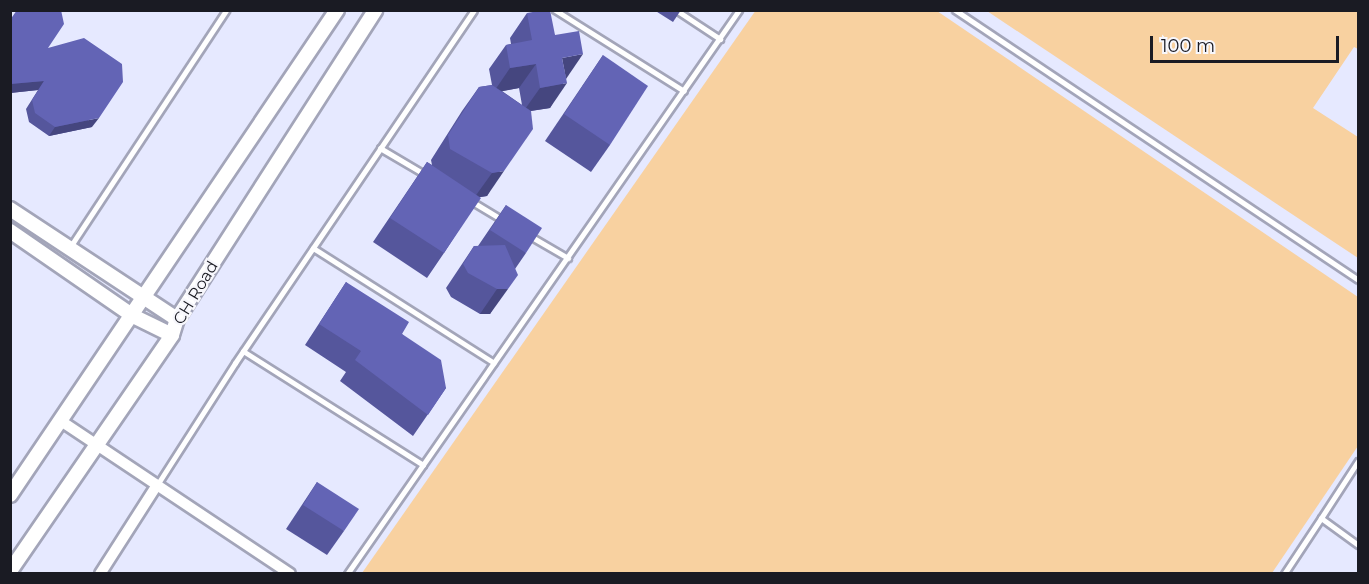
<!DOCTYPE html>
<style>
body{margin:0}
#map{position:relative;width:1369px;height:584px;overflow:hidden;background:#e6e9ff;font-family:Montserrat,sans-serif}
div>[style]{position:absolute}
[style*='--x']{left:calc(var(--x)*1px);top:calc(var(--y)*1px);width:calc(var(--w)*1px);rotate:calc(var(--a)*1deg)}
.green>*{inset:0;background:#f8d1a0}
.roads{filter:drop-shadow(2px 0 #a3a5b9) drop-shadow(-2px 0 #a3a5b9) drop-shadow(0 2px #a3a5b9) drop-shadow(0 -2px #a3a5b9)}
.service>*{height:5px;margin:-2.5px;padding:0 2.5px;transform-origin:2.5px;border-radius:2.5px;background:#fff}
.minor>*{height:10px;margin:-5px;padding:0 5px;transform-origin:5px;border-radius:5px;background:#fff}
.tertiary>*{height:14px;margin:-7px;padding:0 7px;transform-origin:7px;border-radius:7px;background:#fff}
.wall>*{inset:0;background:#55569c}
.shaded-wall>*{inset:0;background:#45467f}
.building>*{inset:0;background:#6364b5}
span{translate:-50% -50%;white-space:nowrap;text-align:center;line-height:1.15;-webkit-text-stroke:4.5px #f7f7fc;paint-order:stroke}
.street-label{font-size:16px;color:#1a1b23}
.frame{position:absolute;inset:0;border:12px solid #1a1b23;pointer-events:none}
.scale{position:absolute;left:1150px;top:36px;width:189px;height:27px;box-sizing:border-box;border:3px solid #1a1b23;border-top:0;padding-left:8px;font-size:18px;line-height:21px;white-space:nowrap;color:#1a1b23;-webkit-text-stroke:4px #f7f7fc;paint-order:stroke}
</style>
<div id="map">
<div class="green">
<div style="clip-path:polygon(756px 10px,937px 11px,1358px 297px,1358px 446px,1272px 573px,362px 573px)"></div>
<div style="clip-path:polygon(987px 11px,1358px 11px,1358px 49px,1354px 47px,1313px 108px,1358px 137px,1358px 258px)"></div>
</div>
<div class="roads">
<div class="service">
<div style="--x:555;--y:10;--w:152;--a:32.1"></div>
<div style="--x:676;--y:10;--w:53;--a:33.4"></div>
<div style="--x:955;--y:10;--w:485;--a:33.8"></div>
<div style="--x:380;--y:148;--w:51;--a:30.6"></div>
<div style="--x:471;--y:201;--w:39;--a:31"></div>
<div style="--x:530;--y:236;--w:44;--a:30.1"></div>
<div style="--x:70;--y:247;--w:284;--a:-56.6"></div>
<div style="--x:313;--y:248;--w:214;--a:32.4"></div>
<div style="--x:243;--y:351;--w:213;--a:32.3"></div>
<div style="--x:1358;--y:461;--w:68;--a:123"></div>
<div style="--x:1321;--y:518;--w:46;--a:36.1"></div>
<div style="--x:157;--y:485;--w:145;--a:-57.4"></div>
<div style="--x:235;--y:363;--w:426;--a:-55.9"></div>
<div style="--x:347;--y:574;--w:687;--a:-55.2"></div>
<div style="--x:1284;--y:574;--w:67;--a:-56.5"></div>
</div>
<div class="minor">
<div style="--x:61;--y:421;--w:275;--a:33.7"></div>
<div style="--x:100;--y:574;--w:106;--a:-57.4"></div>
</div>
<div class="tertiary">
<div style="--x:10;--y:209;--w:200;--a:33.4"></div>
<div style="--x:10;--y:231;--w:150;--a:34.6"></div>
<div style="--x:133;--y:316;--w:43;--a:26"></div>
<div style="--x:10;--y:495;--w:585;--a:-56.01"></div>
<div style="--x:10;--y:571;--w:286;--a:-55.5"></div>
<div style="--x:172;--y:335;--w:17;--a:-73"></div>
<div style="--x:177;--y:319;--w:367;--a:-57.3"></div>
</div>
</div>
<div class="wall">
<div style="clip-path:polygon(654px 10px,681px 10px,673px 22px)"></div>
<div style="clip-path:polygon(evenodd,527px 13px,555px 35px,566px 78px,550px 108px,531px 111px,487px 196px,480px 197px,444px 253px,427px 278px,373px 242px,427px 162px,432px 165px,431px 160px,462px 111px,479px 87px,492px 85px,489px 69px,506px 45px,511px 44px,510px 38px,527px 13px,519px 88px,522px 105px,502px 91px,519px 88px)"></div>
<div style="clip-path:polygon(10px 20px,48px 48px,92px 127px,49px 136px,29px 122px,26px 109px,38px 90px,10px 93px)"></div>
<div style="clip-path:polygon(603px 55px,610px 145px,591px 172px,545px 141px)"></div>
<div style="clip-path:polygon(506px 205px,526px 253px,515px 269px,490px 314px,480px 314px,451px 297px,446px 288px,474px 246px,478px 246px)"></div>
<div style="clip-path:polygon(346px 282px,402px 334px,446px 388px,413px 436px,340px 381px,346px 372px,305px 345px)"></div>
<div style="clip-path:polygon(317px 482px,344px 531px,327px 555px,286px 529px)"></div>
</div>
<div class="shaded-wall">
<div style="clip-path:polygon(583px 54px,566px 79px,562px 58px)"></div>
<div style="clip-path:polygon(536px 64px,519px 88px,493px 93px,510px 68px)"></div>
<div style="clip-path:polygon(44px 81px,38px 90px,10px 93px,10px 84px)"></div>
<div style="clip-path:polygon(567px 83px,550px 108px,523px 112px,540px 88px)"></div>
<div style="clip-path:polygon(99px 118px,92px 127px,49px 136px,55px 127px)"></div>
<div style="clip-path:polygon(504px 171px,487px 196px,474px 198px,492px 173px)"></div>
<div style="clip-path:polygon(497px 289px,508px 289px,490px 314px,480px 314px)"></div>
</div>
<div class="building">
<div style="clip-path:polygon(17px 10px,61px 10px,64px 24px,48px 48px,84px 38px,122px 64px,123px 82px,99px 118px,55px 127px,35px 113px,32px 100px,44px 81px,10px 84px,10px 20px)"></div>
<div style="clip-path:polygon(544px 10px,550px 10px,555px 35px,579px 31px,583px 54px,562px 58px,567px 83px,540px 88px,536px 64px,510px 68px,506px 45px,532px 40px,527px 13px)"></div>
<div style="clip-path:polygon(603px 55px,648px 86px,610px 145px,564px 114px)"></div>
<div style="clip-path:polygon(492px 85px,531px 111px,533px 129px,504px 171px,492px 173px,450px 149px,448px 135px,479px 87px)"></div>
<div style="clip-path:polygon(427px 162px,481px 198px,444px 253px,390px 218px)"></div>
<div style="clip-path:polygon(506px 205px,542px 228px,526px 253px,490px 230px)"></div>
<div style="clip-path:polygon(505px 245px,518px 275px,508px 289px,497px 289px,468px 273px,463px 264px,474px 246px)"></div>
<div style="clip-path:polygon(346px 282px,409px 322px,402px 334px,441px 360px,446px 388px,428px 415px,355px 360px,361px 351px,319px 324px)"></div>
<div style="clip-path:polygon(317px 482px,359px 509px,344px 531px,303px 505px)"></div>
</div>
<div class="street-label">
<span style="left:196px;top:293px;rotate:-59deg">CH Road</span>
</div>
<div class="frame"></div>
<div class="scale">100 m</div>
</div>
